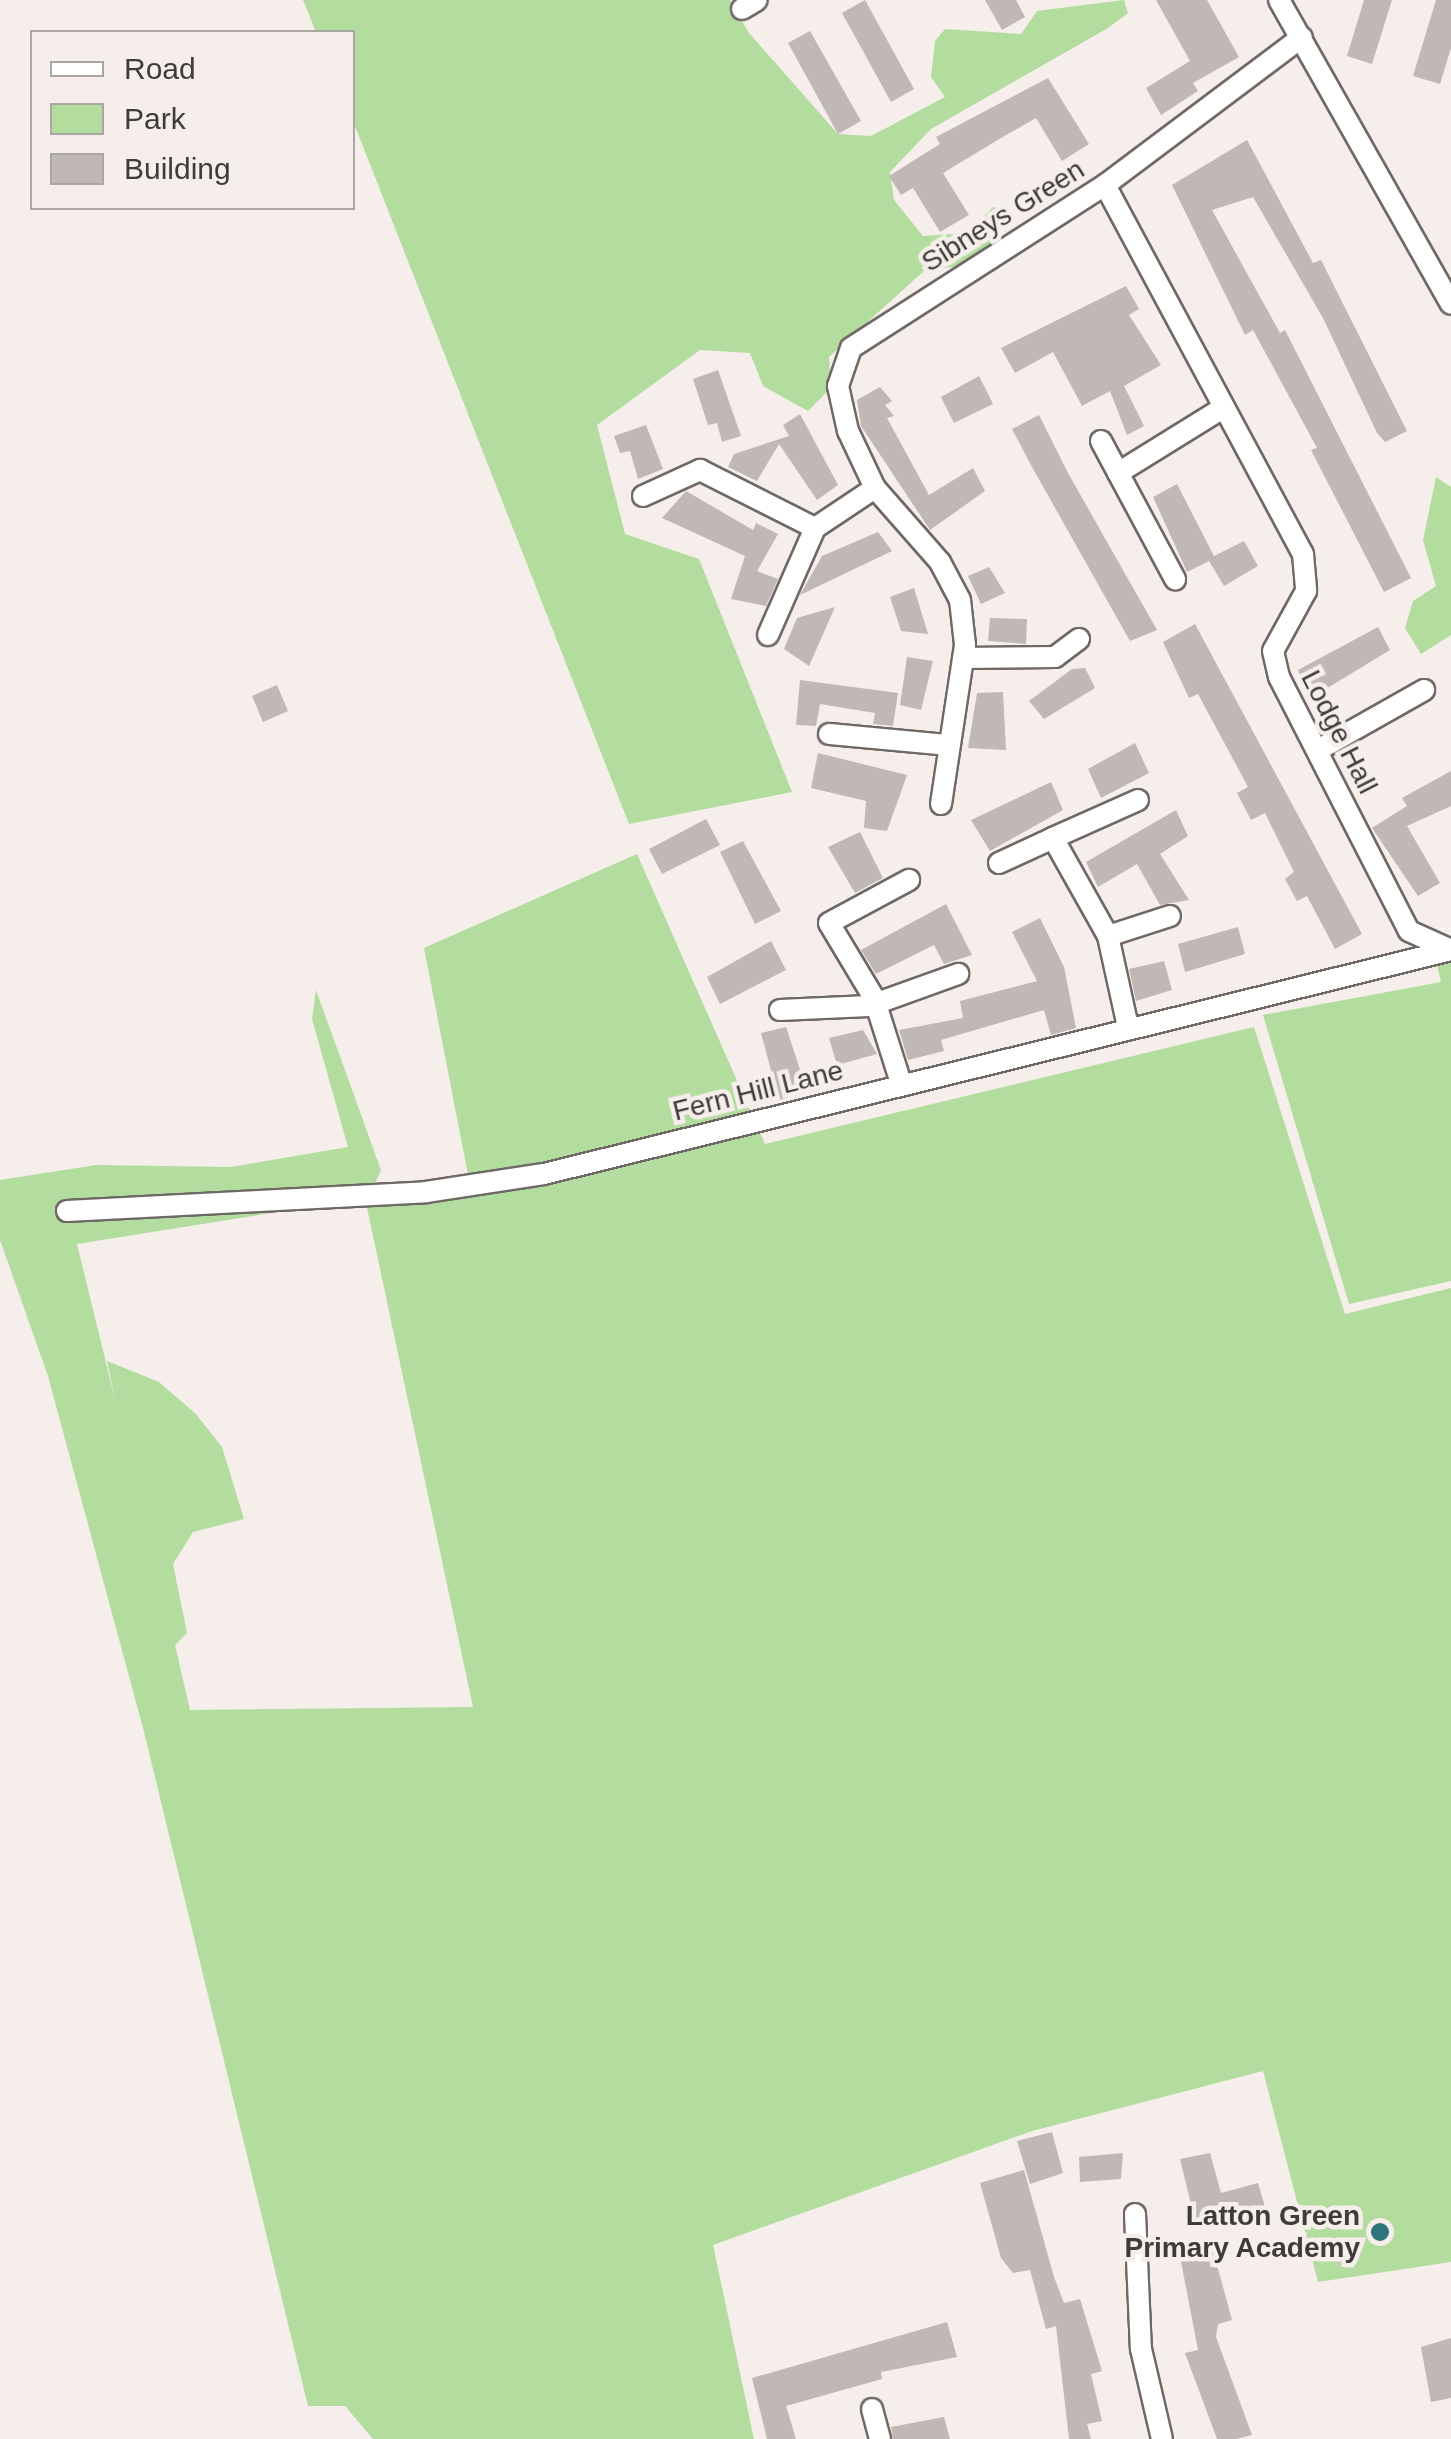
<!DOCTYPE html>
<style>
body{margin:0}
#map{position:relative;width:1451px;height:2439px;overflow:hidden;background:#f6eeea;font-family:Helvetica,sans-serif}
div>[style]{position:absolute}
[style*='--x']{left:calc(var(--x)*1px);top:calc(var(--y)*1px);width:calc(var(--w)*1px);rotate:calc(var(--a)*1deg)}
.green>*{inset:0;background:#b3dc9f}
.building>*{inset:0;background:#bfb8b4}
.roads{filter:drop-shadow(2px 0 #6f6966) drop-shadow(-2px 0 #6f6966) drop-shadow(0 2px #6f6966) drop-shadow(0 -2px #6f6966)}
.street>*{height:20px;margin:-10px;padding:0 10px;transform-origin:10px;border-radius:10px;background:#fff}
.dots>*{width:28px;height:28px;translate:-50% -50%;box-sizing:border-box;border:5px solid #f6eeea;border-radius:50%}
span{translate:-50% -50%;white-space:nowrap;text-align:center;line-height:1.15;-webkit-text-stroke:9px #f6eeea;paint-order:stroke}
.street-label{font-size:28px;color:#3e3b39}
.poi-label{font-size:28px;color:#3e3b39;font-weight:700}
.right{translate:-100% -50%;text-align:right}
.legend{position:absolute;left:30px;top:30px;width:325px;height:180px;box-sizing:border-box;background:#f6eeea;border:2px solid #aca6a3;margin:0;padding:12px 18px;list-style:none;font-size:30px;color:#3e3b39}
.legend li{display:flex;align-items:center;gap:20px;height:50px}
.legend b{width:50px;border:2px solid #aca6a3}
</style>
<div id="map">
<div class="green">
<div style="clip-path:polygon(303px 0,730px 0,749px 33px,838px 134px,871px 136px,945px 97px,931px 77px,935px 41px,945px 29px,1021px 34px,1037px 11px,1124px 0,1128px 13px,1108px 28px,931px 129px,890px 172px,894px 200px,923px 236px,967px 233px,993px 207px,1009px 211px,989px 255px,970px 266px,926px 269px,829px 357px,831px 388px,808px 411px,763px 386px,750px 353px,700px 350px,597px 425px,625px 534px,699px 559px,792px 792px,629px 824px,353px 121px,352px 32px,316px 32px)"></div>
<div style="clip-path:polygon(1436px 477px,1451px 487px,1451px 635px,1421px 654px,1405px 628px,1413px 601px,1436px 586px,1423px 540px)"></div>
<div style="clip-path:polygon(evenodd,637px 854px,765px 1144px,1254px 1027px,1345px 1314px,1451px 1288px,1451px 2262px,1318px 2282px,1263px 2071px,1032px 2131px,713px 2245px,754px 2439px,373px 2439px,345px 2406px,308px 2406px,144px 1732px,48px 1376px,0 1240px,0 1180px,96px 1165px,231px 1167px,348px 1147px,312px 1019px,316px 990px,381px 1170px,370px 1195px,470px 1185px,424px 948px,637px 854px,365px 1198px,473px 1707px,190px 1710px,175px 1645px,187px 1633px,173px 1564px,193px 1532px,244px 1519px,222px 1447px,196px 1414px,159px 1382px,107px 1361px,116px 1404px,77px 1244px,365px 1198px)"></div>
<div style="clip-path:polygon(1451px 962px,1451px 1281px,1349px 1304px,1263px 1015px,1441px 982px,1437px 965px)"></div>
</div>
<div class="building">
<div style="clip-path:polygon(865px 0,914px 89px,891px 102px,842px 13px)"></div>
<div style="clip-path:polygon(985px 0,1016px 0,1025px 17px,1002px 30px)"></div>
<div style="clip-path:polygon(1156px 0,1207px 0,1239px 57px,1193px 83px,1198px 91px,1161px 115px,1146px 88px,1190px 61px)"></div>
<div style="clip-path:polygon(1364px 0,1392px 0,1372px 64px,1347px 56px)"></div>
<div style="clip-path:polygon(1436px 0,1451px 0,1451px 48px,1440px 84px,1413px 76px)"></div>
<div style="clip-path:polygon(810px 31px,861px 121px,838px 134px,788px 43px)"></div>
<div style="clip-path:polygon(1048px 78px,1089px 144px,1062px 161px,1036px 118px,1001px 138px,943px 173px,969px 215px,940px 232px,913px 188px,901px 195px,889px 176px,940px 144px,936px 137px)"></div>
<div style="clip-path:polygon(1247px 140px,1313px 263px,1321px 260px,1407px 431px,1385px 442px,1377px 433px,1323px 318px,1253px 197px,1212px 210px,1280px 333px,1285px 330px,1411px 578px,1384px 592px,1311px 450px,1317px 448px,1253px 330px,1245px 335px,1172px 185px)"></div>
<div style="clip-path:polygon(1126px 286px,1139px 309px,1129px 315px,1161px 365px,1124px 386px,1144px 426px,1127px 435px,1110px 391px,1082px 406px,1053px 352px,1015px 373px,1001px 348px)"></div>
<div style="clip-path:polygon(718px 370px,741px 436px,722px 442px,717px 423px,708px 425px,693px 379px)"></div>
<div style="clip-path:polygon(979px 376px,993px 404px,954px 423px,941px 397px)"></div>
<div style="clip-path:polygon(880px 387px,892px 401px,885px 405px,894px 416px,887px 418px,929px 495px,973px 468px,985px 491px,930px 530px,861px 426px,857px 400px)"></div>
<div style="clip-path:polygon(800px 414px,838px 485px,817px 500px,779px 444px,757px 481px,728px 467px,734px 454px,789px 436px,783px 425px)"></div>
<div style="clip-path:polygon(1039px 415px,1068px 473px,1157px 630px,1130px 641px,1032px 467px,1012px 429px)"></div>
<div style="clip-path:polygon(646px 425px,663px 469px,638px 479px,630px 451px,620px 453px,614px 436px)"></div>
<div style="clip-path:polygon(1177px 484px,1214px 556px,1244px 541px,1258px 566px,1224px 586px,1209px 561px,1187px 572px,1153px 497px)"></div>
<div style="clip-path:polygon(686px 491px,753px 530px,756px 523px,778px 534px,757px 571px,778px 579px,766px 606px,731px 599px,745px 556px,662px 518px)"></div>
<div style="clip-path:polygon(878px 532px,892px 551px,800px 595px,822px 556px)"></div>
<div style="clip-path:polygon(989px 567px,1005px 593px,981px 604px,968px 576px)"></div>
<div style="clip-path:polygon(914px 588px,928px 634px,901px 631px,890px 597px)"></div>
<div style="clip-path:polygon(835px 607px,809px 666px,784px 649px,797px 618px)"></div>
<div style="clip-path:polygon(990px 618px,1027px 619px,1026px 644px,988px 641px)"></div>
<div style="clip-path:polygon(1195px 624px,1362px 934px,1335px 949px,1307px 896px,1297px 901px,1285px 879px,1294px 872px,1265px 813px,1251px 820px,1237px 793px,1248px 787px,1198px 694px,1189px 698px,1163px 642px)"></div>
<div style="clip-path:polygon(1378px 627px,1390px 650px,1311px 698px,1298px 670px)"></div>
<div style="clip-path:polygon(907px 657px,933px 661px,921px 710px,900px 705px)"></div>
<div style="clip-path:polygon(1085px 668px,1095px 688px,1044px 719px,1029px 701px,1072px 669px)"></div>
<div style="clip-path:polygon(800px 680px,898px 693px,893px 726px,873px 724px,875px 713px,820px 704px,816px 726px,796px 725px)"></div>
<div style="clip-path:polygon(277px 685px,288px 711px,263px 722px,252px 696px)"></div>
<div style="clip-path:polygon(1003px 692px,1006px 750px,968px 748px,977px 693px)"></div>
<div style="clip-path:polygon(1135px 743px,1149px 773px,1101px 798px,1088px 769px)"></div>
<div style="clip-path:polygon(818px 753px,907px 775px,887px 831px,864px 828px,866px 801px,811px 788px)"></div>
<div style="clip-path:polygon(1451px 771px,1451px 806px,1407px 826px,1440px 883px,1418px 896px,1372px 828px,1407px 806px,1402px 798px)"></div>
<div style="clip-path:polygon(1051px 782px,1063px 810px,990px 851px,971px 820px)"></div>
<div style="clip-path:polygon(1176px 810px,1188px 836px,1160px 854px,1189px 900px,1160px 905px,1137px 864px,1098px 887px,1086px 862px)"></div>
<div style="clip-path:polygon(706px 819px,720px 845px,662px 874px,649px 849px)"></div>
<div style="clip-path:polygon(860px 832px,883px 878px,855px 893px,828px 847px)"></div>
<div style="clip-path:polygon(743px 841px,781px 911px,755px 924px,720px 852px)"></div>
<div style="clip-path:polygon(946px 904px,972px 955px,944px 964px,934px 945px,876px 974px,861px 950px)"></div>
<div style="clip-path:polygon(1040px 918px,1064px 967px,1076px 1028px,1051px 1035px,1044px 1010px,941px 1040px,944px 1051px,908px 1060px,899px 1030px,963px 1018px,960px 1001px,1037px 981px,1012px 932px)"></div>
<div style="clip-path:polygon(1238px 927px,1245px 954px,1185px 972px,1178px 944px)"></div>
<div style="clip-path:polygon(771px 941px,786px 970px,720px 1004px,707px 977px)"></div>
<div style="clip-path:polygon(1164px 961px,1172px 990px,1136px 1001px,1129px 969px)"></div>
<div style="clip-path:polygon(786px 1027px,807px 1091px,779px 1100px,761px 1033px)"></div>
<div style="clip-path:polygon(863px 1030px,877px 1054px,837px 1065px,829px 1038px)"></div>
<div style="clip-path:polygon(1052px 2132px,1063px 2173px,1030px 2184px,1017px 2141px)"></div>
<div style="clip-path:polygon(1123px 2153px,1121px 2179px,1080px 2182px,1079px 2157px)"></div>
<div style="clip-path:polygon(1210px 2153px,1221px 2193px,1258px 2183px,1265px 2207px,1196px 2225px,1180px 2159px)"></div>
<div style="clip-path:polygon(1024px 2170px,1054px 2277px,1064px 2303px,1080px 2299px,1102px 2371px,1091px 2374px,1102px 2421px,1087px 2424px,1091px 2439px,1069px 2439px,1056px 2326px,1046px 2329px,1030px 2270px,1013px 2273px,1001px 2258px,980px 2183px)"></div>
<div style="clip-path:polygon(1211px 2243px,1232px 2320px,1218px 2324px,1216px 2337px,1252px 2435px,1236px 2439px,1217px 2439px,1185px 2353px,1198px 2350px,1179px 2251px)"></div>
<div style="clip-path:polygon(947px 2322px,957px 2357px,881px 2372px,882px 2379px,786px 2406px,796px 2439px,767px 2439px,752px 2378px)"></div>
<div style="clip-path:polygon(1451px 2338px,1451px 2398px,1431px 2402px,1421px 2347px)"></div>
<div style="clip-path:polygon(944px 2417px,950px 2439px,893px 2439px,891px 2427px)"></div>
</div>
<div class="roads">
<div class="street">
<div style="--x:1279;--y:0;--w:349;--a:60.5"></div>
<div style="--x:742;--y:9;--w:17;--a:-31"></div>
<div style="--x:1105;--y:185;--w:419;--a:61.8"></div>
<div style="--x:1303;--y:554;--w:37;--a:85"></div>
<div style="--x:1306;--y:591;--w:68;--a:118.8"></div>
<div style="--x:1273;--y:651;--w:27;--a:77"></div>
<div style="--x:1279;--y:677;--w:285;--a:62.9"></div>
<div style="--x:1409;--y:931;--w:46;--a:24.3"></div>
<div style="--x:1101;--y:441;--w:157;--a:61.8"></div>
<div style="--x:1118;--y:473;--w:123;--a:-31.8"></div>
<div style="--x:643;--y:496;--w:63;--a:-24.5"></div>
<div style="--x:700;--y:470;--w:129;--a:26.8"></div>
<div style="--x:815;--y:528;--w:72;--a:-33.7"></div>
<div style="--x:768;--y:635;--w:117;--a:-66.3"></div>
<div style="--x:963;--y:658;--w:92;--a:-0.6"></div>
<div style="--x:1055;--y:657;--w:30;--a:-37"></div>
<div style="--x:829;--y:734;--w:119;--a:5.3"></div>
<div style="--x:1318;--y:750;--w:122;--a:-29.5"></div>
<div style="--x:941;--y:804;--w:161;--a:-81.4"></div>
<div style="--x:965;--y:645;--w:45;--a:-96.3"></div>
<div style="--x:960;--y:600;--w:43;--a:-117.8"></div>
<div style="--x:940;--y:562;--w:98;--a:-131.3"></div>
<div style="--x:875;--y:488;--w:63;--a:-115.3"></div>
<div style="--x:848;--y:431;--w:46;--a:-102.5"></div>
<div style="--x:838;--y:386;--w:40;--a:-71.1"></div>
<div style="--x:851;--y:348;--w:302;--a:-32.7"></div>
<div style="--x:1105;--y:185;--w:246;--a:-36.9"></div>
<div style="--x:1053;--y:838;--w:93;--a:-24.1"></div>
<div style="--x:999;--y:863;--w:60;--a:-24.8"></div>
<div style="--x:1053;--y:838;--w:112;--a:60.7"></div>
<div style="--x:1108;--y:936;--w:93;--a:77.6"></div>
<div style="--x:1108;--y:936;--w:65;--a:-17.9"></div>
<div style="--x:780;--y:1010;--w:89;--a:-2.6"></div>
<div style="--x:869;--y:1006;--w:95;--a:-19.8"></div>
<div style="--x:901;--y:1083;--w:89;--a:-107.6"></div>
<div style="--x:874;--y:998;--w:87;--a:-121"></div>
<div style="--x:829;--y:923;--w:91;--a:-28.3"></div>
<div style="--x:67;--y:1211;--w:360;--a:-3"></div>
<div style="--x:426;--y:1192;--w:119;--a:-8.7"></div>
<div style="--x:544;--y:1174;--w:934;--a:-13.87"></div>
<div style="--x:1135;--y:2214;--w:135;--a:87.5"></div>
<div style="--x:1141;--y:2349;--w:92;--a:76.9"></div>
<div style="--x:872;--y:2409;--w:31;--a:75"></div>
</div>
</div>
<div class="dots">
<div style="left:1380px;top:2232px;background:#2c757d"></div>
</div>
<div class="street-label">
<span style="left:1003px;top:216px;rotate:-32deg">Sibneys Green</span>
<span style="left:1339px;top:732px;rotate:63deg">Lodge Hall</span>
<span style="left:758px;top:1091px;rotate:-14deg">Fern Hill Lane</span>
</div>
<div class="poi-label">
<span class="right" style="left:1360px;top:2232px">Latton Green<br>Primary Academy</span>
</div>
<ul class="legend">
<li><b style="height:12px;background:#fff"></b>Road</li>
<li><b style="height:28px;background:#b3dc9f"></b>Park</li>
<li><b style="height:28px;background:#bfb8b4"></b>Building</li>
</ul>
</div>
